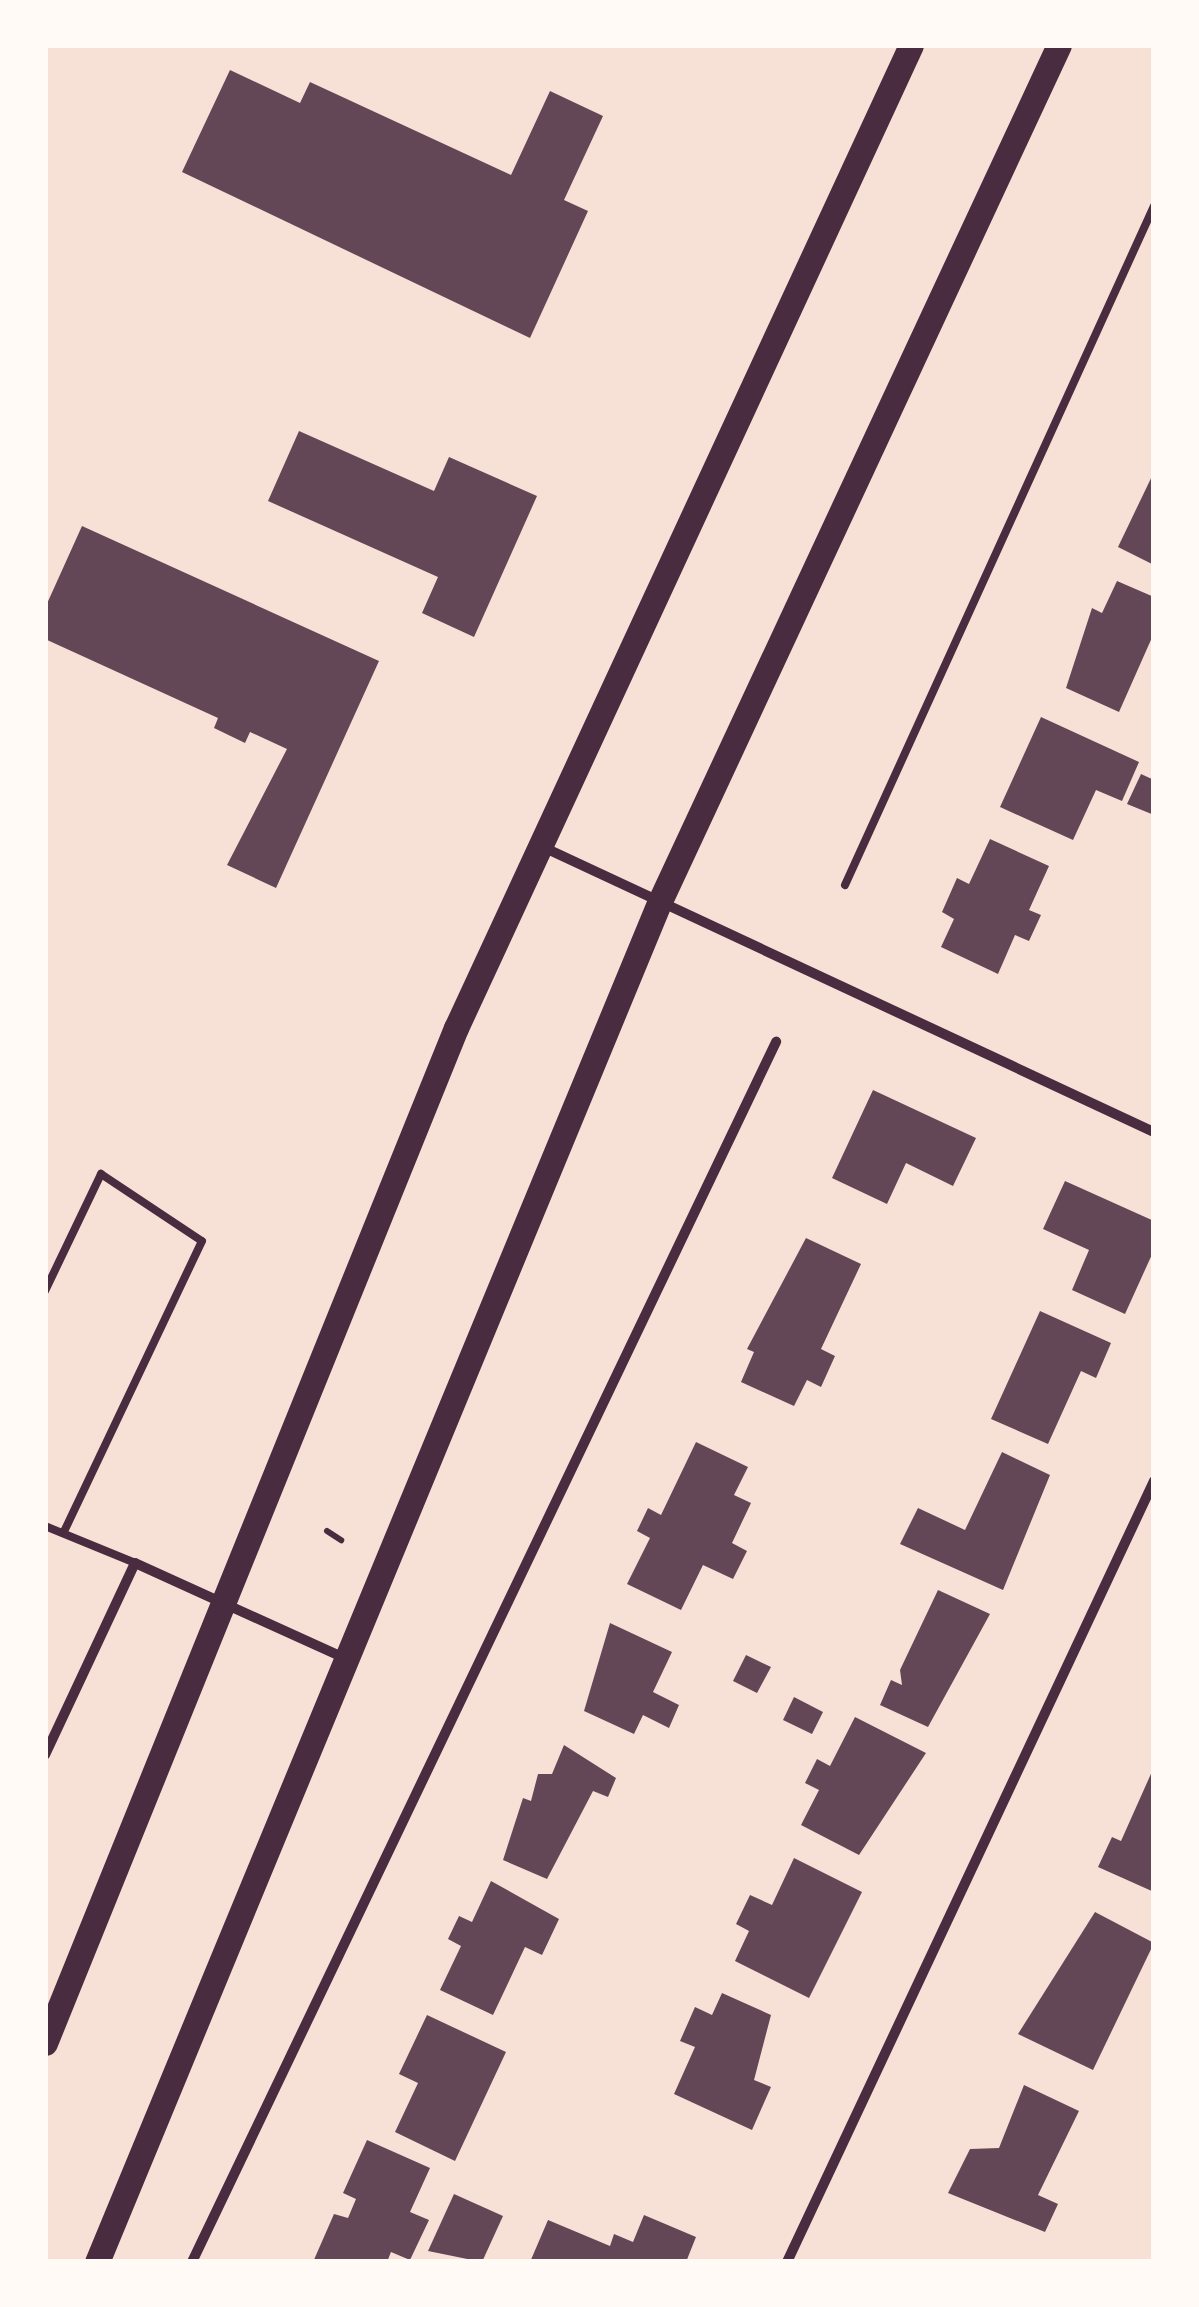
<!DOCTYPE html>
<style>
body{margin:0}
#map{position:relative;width:1199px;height:2307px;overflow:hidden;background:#f7e1d7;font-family:Roboto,sans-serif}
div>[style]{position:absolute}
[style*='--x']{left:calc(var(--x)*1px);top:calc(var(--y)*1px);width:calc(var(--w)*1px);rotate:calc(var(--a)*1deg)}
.building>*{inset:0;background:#644757}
.path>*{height:6px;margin:-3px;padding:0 3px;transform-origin:3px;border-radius:3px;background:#4a2c40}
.service>*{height:8px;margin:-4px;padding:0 4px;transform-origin:4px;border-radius:4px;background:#4a2c40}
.minor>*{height:10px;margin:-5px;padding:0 5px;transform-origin:5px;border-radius:5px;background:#4a2c40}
.primary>*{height:25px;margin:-12.5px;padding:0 12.5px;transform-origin:12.5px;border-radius:12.5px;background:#4a2c40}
span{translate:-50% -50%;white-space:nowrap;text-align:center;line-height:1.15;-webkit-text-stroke:10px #fffaf5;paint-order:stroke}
.frame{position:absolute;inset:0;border:48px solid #fffaf5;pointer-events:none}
</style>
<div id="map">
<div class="building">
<div style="clip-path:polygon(230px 70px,300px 103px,310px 82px,511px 175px,550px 91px,603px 116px,564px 200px,588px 211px,530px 338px,182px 172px)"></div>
<div style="clip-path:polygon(299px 431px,434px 491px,449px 457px,537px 496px,474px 637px,422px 613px,438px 577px,268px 501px)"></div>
<div style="clip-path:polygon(1154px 472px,1154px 565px,1118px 547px)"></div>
<div style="clip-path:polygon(82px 526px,379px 661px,276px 888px,227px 865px,287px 749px,250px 732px,245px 743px,214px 728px,218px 718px,45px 639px,45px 608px)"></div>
<div style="clip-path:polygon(1117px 581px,1154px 597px,1154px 633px,1119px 712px,1066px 688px,1092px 608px,1102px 613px)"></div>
<div style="clip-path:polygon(1041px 717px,1139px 762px,1122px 801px,1096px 790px,1073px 840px,1000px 807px)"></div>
<div style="clip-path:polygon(1141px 774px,1154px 780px,1154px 815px,1127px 804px)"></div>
<div style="clip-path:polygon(990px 839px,1049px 866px,1029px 910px,1041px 915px,1029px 941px,1015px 935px,998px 974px,941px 947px,954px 919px,942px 912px,957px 878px,969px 884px)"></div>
<div style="clip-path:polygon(873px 1090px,976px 1138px,953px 1186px,906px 1163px,887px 1204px,832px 1178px)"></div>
<div style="clip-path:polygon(1065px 1181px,1154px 1221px,1154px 1250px,1125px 1314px,1072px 1290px,1089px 1250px,1043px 1229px)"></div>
<div style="clip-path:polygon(806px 1238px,861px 1264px,821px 1349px,835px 1356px,821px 1387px,807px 1380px,794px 1406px,741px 1382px,754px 1352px,747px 1349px)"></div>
<div style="clip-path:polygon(1040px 1311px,1111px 1343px,1096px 1378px,1081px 1371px,1048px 1444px,991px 1419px)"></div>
<div style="clip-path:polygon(696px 1442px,748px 1467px,734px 1495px,751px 1503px,732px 1543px,747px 1551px,733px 1579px,703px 1565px,681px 1610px,627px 1584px,650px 1538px,637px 1531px,648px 1508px,661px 1515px)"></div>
<div style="clip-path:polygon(1002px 1452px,1050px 1475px,1003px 1590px,900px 1544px,918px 1508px,965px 1530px)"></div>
<div style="clip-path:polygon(938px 1590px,990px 1614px,928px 1727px,880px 1705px,891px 1680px,902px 1685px,900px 1670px)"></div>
<div style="clip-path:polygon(610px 1623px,672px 1652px,653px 1692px,679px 1705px,669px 1728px,643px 1715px,634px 1734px,584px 1711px)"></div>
<div style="clip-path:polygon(746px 1655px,771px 1667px,757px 1693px,733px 1681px)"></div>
<div style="clip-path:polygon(794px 1697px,823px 1712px,812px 1734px,783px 1720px)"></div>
<div style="clip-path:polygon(855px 1717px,926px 1753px,859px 1855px,801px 1825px,819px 1790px,805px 1783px,817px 1759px,830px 1766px)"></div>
<div style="clip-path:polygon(564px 1745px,616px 1778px,608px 1797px,593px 1791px,547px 1879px,503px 1860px,523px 1798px,531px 1801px,538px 1774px,552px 1774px)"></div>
<div style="clip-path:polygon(1154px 1767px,1154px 1892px,1098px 1867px,1112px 1837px,1121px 1841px)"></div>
<div style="clip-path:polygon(794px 1858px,862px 1892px,809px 1998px,735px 1961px,749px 1931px,736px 1924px,750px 1895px,772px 1905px)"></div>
<div style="clip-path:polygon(491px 1881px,559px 1919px,542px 1955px,525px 1947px,493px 2015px,440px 1990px,461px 1946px,448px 1939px,459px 1916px,472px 1922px)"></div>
<div style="clip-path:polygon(1095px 1912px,1154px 1943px,1093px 2070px,1018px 2034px)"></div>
<div style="clip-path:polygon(722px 1993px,771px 2015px,754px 2080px,771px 2087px,752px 2130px,674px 2094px,695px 2047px,680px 2041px,695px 2007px,712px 2015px)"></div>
<div style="clip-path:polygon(427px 2015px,506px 2052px,455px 2161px,395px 2132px,418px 2083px,399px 2074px)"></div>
<div style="clip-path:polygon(1024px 2085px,1079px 2111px,1038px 2195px,1058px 2204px,1045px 2232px,948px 2193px,970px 2149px,999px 2148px)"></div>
<div style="clip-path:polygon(367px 2140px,430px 2168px,410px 2212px,429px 2220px,410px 2260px,391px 2252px,387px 2262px,313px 2262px,334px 2214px,348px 2218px,356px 2199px,343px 2193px)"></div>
<div style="clip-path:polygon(454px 2194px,503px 2216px,482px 2262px,428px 2251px)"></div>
<div style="clip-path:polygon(644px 2215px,696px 2237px,686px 2262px,530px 2262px,548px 2220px,610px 2246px,614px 2234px,633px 2242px)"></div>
</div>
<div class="path">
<div style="--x:327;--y:1531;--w:17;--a:33"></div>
</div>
<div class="service">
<div style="--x:845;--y:885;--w:746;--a:-65.53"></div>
<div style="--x:45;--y:1291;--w:130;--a:-64.4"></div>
<div style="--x:101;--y:1174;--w:121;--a:33.6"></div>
<div style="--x:202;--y:1241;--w:320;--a:115.4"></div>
<div style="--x:45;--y:1526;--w:97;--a:22.3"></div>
</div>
<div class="minor">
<div style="--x:543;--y:847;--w:674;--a:25.01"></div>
<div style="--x:45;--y:1755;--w:212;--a:-64.9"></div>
<div style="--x:135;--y:1563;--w:230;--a:24.4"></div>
<div style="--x:192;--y:2262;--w:1353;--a:-64.42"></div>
<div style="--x:787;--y:2262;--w:863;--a:-64.83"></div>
</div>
<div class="primary">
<div style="--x:45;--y:2043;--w:1095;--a:-67.96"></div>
<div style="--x:456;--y:1028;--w:1083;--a:-65.16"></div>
<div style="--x:97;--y:2262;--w:1473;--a:-67.53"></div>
<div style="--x:660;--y:901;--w:944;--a:-65.01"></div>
</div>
<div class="frame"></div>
</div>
